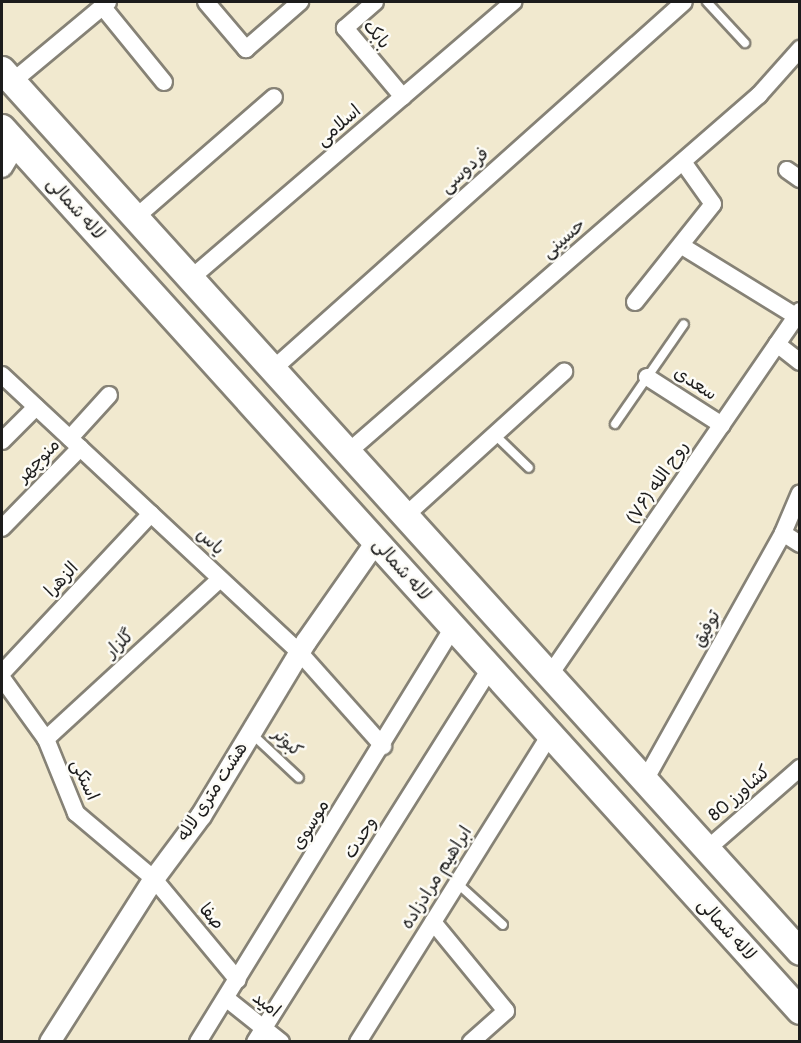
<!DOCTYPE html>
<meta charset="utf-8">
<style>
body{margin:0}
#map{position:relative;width:801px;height:1043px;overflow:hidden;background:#f1e9cf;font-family:Pangolin,"Playpen Sans Arabic",sans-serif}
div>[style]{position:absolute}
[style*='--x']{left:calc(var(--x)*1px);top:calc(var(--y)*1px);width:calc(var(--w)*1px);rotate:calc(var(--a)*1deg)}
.roads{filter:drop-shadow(2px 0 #868276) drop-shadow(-2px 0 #868276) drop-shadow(0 2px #868276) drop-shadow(0 -2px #868276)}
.service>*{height:8px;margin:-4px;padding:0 4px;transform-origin:4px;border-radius:4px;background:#fff}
.minor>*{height:16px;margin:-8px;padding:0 8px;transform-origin:8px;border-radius:8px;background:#fff}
.tertiary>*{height:20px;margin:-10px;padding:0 10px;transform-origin:10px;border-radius:10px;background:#fff}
.primary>*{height:26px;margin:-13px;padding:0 13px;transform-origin:13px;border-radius:13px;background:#fff}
span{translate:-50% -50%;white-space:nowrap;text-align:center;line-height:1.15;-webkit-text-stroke:5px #fdfcf7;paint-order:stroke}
.street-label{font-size:18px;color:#1c1c1c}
.frame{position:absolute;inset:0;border:3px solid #1c1c1c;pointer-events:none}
</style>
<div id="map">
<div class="roads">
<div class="service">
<div style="--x:707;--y:2;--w:56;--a:47.2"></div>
<div style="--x:615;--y:424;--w:121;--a:-55.4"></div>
<div style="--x:495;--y:435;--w:47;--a:44.1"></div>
<div style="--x:252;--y:734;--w:64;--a:43.1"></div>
<div style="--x:457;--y:883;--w:62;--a:42.4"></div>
</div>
<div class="minor">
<div style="--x:206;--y:2;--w:62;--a:49.6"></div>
<div style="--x:246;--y:49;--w:72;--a:-41"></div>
<div style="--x:375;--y:2;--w:40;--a:139"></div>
<div style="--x:345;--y:28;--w:90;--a:50"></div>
<div style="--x:102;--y:6;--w:98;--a:50.8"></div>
<div style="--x:12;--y:82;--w:125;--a:-39.8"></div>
<div style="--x:787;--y:170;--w:16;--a:35"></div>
<div style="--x:135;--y:218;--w:184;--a:-41"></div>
<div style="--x:682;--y:246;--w:134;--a:31.6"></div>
<div style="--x:190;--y:279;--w:426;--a:-40.6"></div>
<div style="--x:635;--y:302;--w:125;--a:-51.5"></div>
<div style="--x:713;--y:204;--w:52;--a:-125.5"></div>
<div style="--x:777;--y:344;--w:29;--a:38"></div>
<div style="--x:272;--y:370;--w:552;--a:-41.77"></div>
<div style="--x:2;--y:375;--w:408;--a:43"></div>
<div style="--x:300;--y:653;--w:125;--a:48.3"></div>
<div style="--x:647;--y:377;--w:89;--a:32.6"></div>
<div style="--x:70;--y:438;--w:58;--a:-47.8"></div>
<div style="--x:2;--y:441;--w:48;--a:-45"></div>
<div style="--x:347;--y:453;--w:546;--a:-40.99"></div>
<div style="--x:759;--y:95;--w:62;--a:-48.3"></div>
<div style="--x:405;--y:516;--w:215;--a:-42.2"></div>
<div style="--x:2;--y:528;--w:112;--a:-45.7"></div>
<div style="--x:783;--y:533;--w:20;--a:33"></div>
<div style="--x:2;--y:673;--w:218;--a:-46.9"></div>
<div style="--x:549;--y:676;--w:443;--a:-55.5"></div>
<div style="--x:2;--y:678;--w:75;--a:54.2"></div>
<div style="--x:46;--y:739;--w:80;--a:67.9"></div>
<div style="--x:76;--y:813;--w:102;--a:40.2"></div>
<div style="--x:154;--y:879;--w:131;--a:50.3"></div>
<div style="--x:46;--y:739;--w:236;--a:-42.6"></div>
<div style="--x:644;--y:782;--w:285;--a:-60.8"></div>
<div style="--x:783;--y:533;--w:43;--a:-67"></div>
<div style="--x:706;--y:850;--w:125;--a:-41.1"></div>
<div style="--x:433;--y:922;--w:115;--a:50.6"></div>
<div style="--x:506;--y:1011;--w:47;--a:138.5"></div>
<div style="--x:227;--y:999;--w:69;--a:38.5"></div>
<div style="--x:198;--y:1042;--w:487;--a:-58.4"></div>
<div style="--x:255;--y:1042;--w:441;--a:-57.8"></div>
<div style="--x:358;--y:1042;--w:362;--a:-58"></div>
</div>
<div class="tertiary">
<div style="--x:2;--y:167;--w:27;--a:-59"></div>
<div style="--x:50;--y:1042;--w:193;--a:-57.5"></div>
<div style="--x:154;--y:879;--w:79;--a:-53.3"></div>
<div style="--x:201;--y:816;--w:203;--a:-58.9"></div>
<div style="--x:306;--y:642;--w:122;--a:-55"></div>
</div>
<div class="primary">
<div style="--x:2;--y:70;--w:1189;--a:47.86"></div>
<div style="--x:2;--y:128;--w:1190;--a:47.89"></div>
</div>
</div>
<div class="street-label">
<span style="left:376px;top:35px;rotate:50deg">بابک</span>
<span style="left:339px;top:126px;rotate:-41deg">اسلامی</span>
<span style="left:465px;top:171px;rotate:-42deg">فردوسی</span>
<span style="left:75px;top:209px;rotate:48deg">لاله شمالی</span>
<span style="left:564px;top:239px;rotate:-41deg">حسینی</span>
<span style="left:695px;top:384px;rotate:33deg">سعدی</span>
<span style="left:39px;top:461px;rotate:-46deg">منوچهر</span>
<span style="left:658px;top:483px;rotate:-56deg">روح الله (۷۶)</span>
<span style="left:210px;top:542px;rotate:43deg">یاس</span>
<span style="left:401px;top:570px;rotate:48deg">لاله شمالی</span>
<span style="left:62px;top:580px;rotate:-47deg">الزهرا</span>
<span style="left:707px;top:629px;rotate:-61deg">توفیق</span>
<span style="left:120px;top:644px;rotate:-43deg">گلزار</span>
<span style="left:287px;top:743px;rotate:43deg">کبوتر</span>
<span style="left:84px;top:780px;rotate:66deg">استکی</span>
<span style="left:213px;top:792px;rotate:-57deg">هشت متری لاله</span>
<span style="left:740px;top:794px;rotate:-41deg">کشاورز 80</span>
<span style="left:311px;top:825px;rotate:-58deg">موسوی</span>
<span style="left:361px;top:838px;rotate:-58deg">وحدت</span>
<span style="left:437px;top:878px;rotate:-58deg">ابراهیم مرادزاده</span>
<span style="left:211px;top:917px;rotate:50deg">صفا</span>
<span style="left:726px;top:930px;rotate:48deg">لاله شمالی</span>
<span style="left:266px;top:1005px;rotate:38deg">امید</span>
</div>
<div class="frame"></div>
</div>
